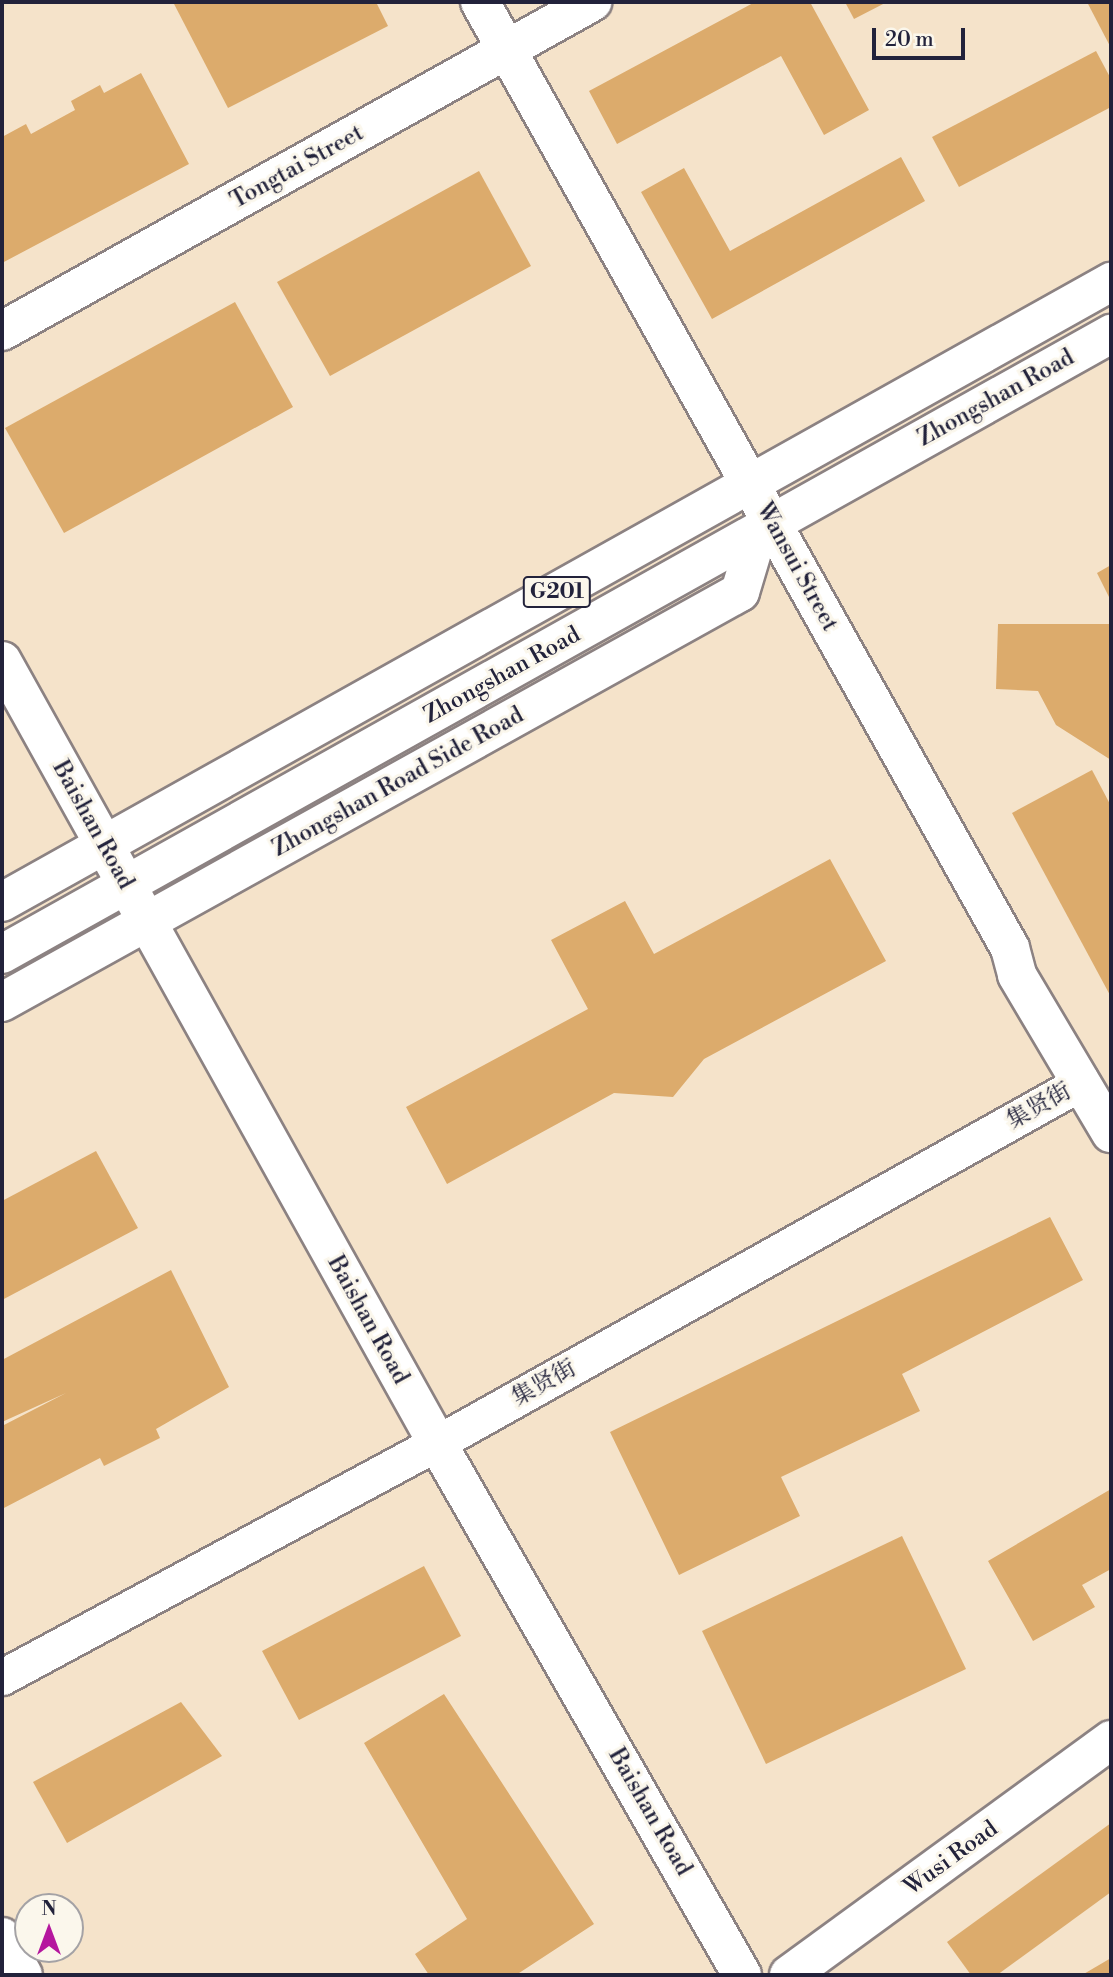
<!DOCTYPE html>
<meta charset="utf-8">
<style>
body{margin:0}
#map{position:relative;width:1113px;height:1977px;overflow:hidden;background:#f5e3ca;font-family:"Libre Bodoni","Noto Serif SC",serif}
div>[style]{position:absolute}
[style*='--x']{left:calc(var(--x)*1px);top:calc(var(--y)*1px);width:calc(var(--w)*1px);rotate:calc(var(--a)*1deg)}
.building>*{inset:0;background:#dcab6c}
.roads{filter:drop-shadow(2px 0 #8c8282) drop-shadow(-2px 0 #8c8282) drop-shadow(0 2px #8c8282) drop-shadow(0 -2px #8c8282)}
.minor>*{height:35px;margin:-17.5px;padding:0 17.5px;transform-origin:17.5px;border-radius:17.5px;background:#fff}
.tertiary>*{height:38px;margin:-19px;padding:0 19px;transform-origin:19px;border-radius:19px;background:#fff}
.secondary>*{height:38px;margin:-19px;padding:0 19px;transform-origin:19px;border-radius:19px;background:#fff}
.primary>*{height:38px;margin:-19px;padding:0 19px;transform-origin:19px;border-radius:19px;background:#fff}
.trunk>*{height:38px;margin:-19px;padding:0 19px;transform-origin:19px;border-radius:19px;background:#fff}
span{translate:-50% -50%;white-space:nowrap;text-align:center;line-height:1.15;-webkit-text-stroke:6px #fbf7ec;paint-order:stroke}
.shield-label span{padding:2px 5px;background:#fbf7ec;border:2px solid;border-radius:5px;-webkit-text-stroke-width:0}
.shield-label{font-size:21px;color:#22223b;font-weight:700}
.street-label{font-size:23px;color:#22223b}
.frame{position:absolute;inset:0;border:4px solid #22223b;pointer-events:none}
.north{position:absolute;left:14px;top:1893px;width:70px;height:70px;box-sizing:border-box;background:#fbf7ec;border:2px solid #a4a2a5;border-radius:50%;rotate:0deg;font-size:19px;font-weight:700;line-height:28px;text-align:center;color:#22223b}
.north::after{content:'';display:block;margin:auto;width:24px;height:32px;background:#b5179e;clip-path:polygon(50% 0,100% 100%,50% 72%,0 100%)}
.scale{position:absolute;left:872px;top:28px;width:93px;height:32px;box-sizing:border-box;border:4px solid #22223b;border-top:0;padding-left:9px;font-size:21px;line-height:24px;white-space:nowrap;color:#22223b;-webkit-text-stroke:5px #fbf7ec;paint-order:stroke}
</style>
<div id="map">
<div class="building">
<div style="clip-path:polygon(173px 2px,376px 2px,388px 26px,228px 108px)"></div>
<div style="clip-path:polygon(755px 2px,810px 2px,869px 110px,824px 135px,781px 56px,617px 144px,589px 91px)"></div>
<div style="clip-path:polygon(845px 2px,887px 2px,854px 19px)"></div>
<div style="clip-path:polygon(1087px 2px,1111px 2px,1111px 48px)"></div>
<div style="clip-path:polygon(1096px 51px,1111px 79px,1111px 107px,959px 187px,932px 137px)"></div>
<div style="clip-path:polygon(141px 73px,189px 164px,2px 263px,2px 137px,26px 124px,31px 134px,75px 110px,71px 101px,100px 85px,104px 93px)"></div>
<div style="clip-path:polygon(901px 157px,925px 201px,712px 319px,641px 192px,684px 168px,730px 251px)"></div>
<div style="clip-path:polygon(479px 171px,531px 266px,330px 376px,277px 282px)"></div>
<div style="clip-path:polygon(235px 302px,293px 407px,64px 533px,5px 428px)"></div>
<div style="clip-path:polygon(1111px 565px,1111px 601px,1097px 573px)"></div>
<div style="clip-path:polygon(998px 624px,1111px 624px,1111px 760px,1056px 725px,1038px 691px,996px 689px)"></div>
<div style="clip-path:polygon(1092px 770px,1111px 806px,1111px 997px,1012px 813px)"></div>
<div style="clip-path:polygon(830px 859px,886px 961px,704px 1059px,673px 1097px,614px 1093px,447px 1184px,406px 1107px,588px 1009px,551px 940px,625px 901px,654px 954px)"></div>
<div style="clip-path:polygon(96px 1151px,138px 1228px,2px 1300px,2px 1201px)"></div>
<div style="clip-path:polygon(1050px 1217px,1083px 1280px,902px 1374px,920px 1411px,781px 1477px,800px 1516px,679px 1575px,610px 1432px)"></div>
<div style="clip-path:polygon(171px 1270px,229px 1387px,156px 1429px,160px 1438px,104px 1466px,100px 1458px,2px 1509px,2px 1426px,66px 1393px,2px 1422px,2px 1360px)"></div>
<div style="clip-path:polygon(1111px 1489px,1111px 1569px,1082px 1585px,1095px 1607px,1033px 1641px,988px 1561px)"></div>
<div style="clip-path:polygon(902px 1536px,966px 1669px,766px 1764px,702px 1631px)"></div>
<div style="clip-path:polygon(424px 1566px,461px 1636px,299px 1720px,262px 1651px)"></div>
<div style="clip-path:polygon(444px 1694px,594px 1924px,516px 1975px,429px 1975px,415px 1954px,467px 1919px,364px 1743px)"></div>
<div style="clip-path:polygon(181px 1702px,222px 1756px,67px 1843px,33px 1782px)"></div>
<div style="clip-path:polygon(1111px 1823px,1111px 1892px,997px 1975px,971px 1975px,947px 1942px)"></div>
<div style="clip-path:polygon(1111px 1958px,1111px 1975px,1082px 1975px)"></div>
</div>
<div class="roads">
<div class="minor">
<div style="--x:2;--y:1677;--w:494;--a:-28.3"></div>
<div style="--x:437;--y:1443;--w:739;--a:-29.24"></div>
</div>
<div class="tertiary">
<div style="--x:480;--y:2;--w:1084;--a:60.74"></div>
<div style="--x:1010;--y:948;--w:28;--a:75"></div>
<div style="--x:1017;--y:975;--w:184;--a:59.3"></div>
<div style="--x:2;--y:331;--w:676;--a:-29.15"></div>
</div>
<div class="secondary">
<div style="--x:2;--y:661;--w:895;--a:60.91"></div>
<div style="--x:437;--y:1443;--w:613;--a:60.17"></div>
<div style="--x:2;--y:1937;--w:43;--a:61.1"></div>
<div style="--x:789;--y:1975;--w:399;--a:-36.1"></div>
</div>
<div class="primary">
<div style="--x:2;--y:1002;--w:844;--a:-29.05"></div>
<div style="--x:740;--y:592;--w:63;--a:-73.3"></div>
</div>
<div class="trunk">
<div style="--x:2;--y:902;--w:1271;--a:-29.21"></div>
<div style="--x:2;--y:954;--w:1271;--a:-29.21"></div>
</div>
</div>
<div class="shield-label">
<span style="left:557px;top:592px">G201</span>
</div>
<div class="street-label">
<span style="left:297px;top:167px;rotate:-29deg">Tongtai Street</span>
<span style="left:996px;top:398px;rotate:-29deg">Zhongshan Road</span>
<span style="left:797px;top:567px;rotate:61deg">Wansui Street</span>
<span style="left:502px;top:675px;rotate:-29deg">Zhongshan Road</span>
<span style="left:398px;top:782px;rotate:-29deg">Zhongshan Road Side Road</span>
<span style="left:93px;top:825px;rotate:61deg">Baishan Road</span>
<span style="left:1039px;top:1106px;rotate:-29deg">集贤街</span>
<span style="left:368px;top:1320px;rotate:61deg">Baishan Road</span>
<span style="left:544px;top:1383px;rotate:-29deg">集贤街</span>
<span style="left:650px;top:1812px;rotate:60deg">Baishan Road</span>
<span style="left:951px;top:1858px;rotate:-36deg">Wusi Road</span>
</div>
<div class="frame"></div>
<div class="north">N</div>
<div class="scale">20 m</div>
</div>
